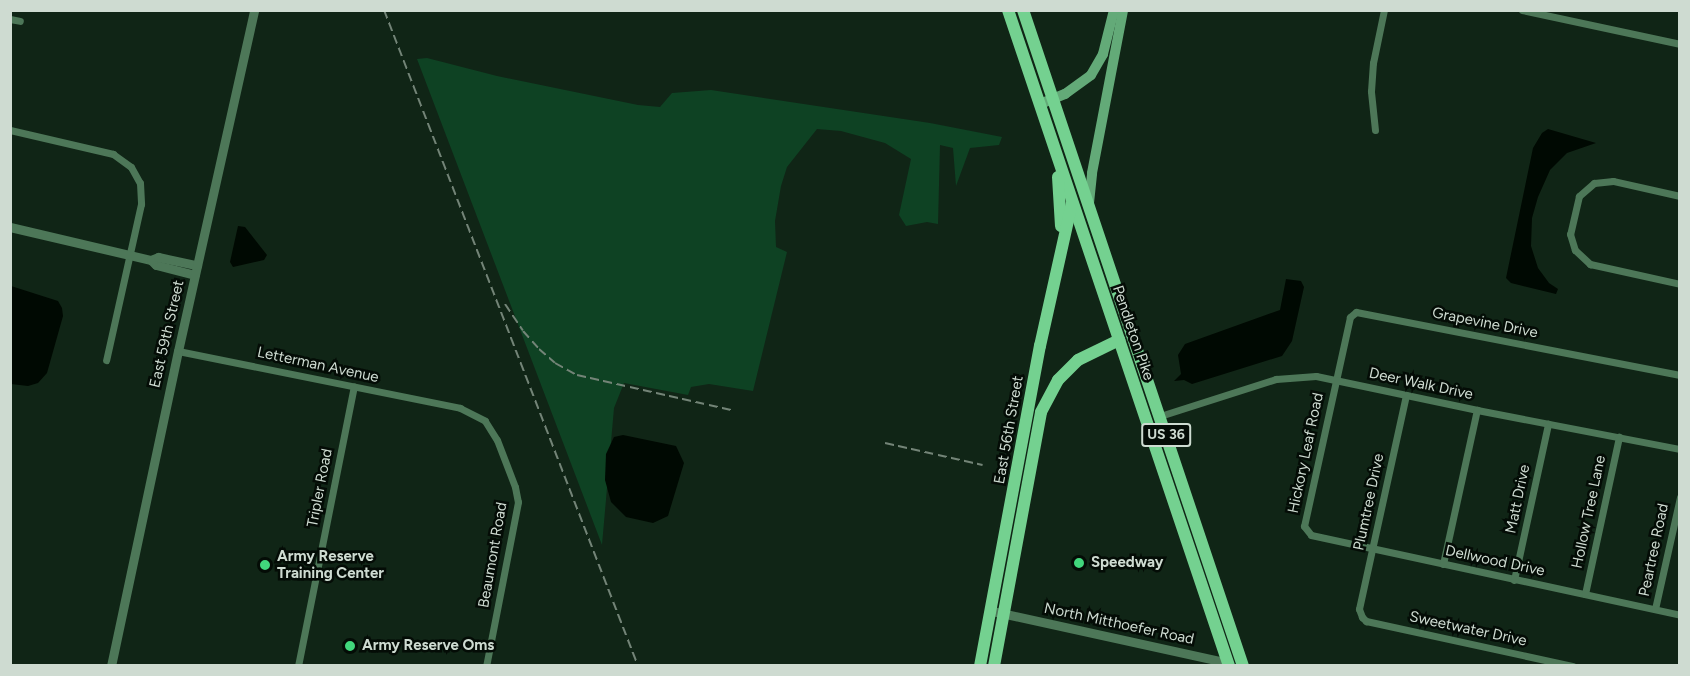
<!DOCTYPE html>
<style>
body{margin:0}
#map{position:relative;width:1690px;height:676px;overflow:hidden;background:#102516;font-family:Figtree,sans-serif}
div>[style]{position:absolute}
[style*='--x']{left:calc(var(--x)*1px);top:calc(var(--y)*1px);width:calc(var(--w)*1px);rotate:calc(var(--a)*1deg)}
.green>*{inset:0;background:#0e4223}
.water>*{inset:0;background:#000902}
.minor>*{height:7px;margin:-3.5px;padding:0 3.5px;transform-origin:3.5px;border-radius:3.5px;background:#4d7758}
.tertiary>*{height:9px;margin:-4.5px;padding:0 4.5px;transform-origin:4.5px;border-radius:4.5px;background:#4d7758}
.secondary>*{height:10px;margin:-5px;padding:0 5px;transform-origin:5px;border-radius:5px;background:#63aa78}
.primary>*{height:12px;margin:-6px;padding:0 6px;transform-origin:6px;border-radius:6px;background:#74d190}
.rail>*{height:2px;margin-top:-1px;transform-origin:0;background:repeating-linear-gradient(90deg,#738477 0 9px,transparent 0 13.5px)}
.dots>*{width:16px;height:16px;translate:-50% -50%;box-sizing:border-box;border:3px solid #040c06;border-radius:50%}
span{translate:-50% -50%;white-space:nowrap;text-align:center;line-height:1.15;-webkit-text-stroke:5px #040c06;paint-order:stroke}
.shield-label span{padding:2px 4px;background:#040c06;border:2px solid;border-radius:4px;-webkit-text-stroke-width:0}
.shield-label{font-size:14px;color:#cedbd1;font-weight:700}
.street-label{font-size:15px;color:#cedbd1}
.poi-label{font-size:15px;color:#cedbd1;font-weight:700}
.left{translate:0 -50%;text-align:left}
.frame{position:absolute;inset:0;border:12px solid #cedbd1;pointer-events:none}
</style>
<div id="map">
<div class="green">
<div style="clip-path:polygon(427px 58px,497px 76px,638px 105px,660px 107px,672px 93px,711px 90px,930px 123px,1002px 137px,999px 145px,970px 148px,956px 186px,953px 148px,940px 145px,938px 224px,927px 222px,906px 226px,899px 215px,911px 159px,885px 143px,841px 131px,817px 129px,787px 167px,781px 186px,775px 221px,776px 247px,787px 252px,753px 391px,709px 384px,691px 387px,688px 395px,624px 383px,614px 408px,602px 545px,417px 59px)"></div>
</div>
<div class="water">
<div style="clip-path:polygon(1548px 129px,1596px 143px,1567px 153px,1550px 170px,1538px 197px,1532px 218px,1531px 246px,1538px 268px,1549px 283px,1558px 289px,1556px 294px,1511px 283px,1506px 278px,1533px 148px,1542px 133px)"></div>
<div style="clip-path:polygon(238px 226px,245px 227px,267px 255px,264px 260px,233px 267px,230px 262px)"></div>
<div style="clip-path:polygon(1286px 279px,1301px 281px,1304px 287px,1292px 341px,1282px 356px,1192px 384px,1184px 380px,1174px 381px,1181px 374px,1178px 355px,1185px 344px,1280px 310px)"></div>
<div style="clip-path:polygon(11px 286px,58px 301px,62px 308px,63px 316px,47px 373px,38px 383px,28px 386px,11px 384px)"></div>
<div style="clip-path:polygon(623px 435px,676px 446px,684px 463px,668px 516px,653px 523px,626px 517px,611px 502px,605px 480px,606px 454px,614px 437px)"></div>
</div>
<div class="minor">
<div style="--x:1522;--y:10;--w:162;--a:12.1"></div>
<div style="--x:10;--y:19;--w:10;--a:11"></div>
<div style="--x:10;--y:130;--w:106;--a:13.1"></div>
<div style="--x:113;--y:154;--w:22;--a:36"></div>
<div style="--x:131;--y:167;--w:18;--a:61"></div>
<div style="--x:140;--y:183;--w:21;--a:87"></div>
<div style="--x:141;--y:204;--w:160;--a:102.6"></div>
<div style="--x:1375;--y:130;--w:39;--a:-96"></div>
<div style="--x:1371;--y:91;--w:28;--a:-86"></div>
<div style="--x:1373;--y:63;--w:54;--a:-78.3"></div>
<div style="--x:1680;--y:196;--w:69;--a:-167.4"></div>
<div style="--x:1613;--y:181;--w:19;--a:174"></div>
<div style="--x:1594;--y:183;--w:20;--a:139"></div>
<div style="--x:1579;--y:196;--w:39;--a:103"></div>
<div style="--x:1570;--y:234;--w:17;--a:73"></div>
<div style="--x:1575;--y:250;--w:21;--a:43"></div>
<div style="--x:1590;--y:264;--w:92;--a:12.5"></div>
<div style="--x:178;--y:351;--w:288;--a:11.4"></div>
<div style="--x:460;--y:408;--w:28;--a:27"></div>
<div style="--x:485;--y:421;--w:22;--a:58"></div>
<div style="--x:497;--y:440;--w:50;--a:69"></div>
<div style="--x:515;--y:487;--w:15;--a:79"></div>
<div style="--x:518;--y:502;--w:167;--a:101"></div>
<div style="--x:1680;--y:375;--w:330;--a:-169"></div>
<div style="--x:1356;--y:312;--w:8;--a:140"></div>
<div style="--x:1350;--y:317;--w:214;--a:102.4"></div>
<div style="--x:1304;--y:526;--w:11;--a:52"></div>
<div style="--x:1311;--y:535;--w:378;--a:12.2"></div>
<div style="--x:1406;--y:395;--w:219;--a:102.4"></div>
<div style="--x:1359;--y:609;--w:9;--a:69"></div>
<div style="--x:1362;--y:617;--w:6;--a:45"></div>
<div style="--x:1366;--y:621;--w:212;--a:12.3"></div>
<div style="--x:1160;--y:416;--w:122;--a:-17.7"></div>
<div style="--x:1276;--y:379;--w:40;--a:-4.3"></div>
<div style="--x:1316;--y:376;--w:165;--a:11.9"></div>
<div style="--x:1477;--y:410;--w:207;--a:10.9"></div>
<div style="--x:1443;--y:564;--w:158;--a:-77.6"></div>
<div style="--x:1514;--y:580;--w:160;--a:-77.7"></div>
<div style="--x:1585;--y:594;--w:161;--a:-77.8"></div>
<div style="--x:1655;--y:609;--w:115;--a:-77.4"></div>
<div style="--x:298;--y:666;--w:285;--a:-78.7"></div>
</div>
<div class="tertiary">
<div style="--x:10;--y:227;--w:145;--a:13.2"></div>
<div style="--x:151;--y:260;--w:7;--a:45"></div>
<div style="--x:156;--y:265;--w:40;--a:14.4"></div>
<div style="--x:151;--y:260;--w:8;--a:-23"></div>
<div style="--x:158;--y:257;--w:40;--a:12"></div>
<div style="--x:992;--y:611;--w:242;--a:12.4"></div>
<div style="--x:111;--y:666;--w:322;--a:-78"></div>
<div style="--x:178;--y:351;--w:349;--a:-77.4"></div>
</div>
<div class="secondary">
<div style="--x:1045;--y:102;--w:22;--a:-22"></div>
<div style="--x:1065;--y:94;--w:32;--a:-36"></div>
<div style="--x:1091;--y:75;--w:24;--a:-60"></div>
<div style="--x:1103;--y:54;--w:45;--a:-76"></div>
<div style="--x:1089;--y:203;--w:30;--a:-84"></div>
<div style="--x:1092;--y:173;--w:166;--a:-79.2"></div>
</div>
<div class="primary">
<div style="--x:1008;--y:10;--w:692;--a:71.38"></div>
<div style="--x:1023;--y:10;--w:692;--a:71.46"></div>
<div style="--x:1058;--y:177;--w:49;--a:86.5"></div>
<div style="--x:980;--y:666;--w:326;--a:-79.4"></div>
<div style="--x:1040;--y:346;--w:147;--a:-77.4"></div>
<div style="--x:994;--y:666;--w:258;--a:-79.5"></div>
<div style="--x:1041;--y:412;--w:36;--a:-62"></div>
<div style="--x:1058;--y:380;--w:28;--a:-45"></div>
<div style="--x:1078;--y:360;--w:46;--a:-26"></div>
</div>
<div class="rail">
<div style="--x:384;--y:10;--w:703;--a:68.83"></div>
<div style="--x:505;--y:304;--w:32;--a:56"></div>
<div style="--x:523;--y:331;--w:24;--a:48"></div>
<div style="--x:539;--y:349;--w:21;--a:41"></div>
<div style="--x:555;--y:363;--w:25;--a:29"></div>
<div style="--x:577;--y:375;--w:158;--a:12.8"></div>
<div style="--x:885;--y:443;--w:100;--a:12.7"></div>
</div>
<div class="dots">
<div style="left:1079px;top:563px;background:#41d77c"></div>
<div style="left:265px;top:565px;background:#41d77c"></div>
<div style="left:350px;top:646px;background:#41d77c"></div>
</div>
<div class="shield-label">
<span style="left:1166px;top:435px">US 36</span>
</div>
<div class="street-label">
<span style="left:1485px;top:323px;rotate:11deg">Grapevine Drive</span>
<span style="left:1133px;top:333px;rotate:71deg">Pendleton Pike</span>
<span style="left:167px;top:334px;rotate:-77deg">East 59th Street</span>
<span style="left:318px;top:365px;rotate:12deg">Letterman Avenue</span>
<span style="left:1421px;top:384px;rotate:12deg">Deer Walk Drive</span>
<span style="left:1009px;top:430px;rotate:-80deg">East 56th Street</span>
<span style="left:1306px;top:453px;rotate:-78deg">Hickory Leaf Road</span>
<span style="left:320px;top:488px;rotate:-79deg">Tripler Road</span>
<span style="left:1518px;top:499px;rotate:-78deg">Matt Drive</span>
<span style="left:1369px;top:502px;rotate:-78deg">Plumtree Drive</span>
<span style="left:1589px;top:512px;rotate:-78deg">Hollow Tree Lane</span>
<span style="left:1654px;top:550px;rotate:-78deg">Peartree Road</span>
<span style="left:493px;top:555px;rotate:-80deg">Beaumont Road</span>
<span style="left:1495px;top:561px;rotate:12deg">Dellwood Drive</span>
<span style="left:1119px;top:624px;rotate:12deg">North Mitthoefer Road</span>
<span style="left:1468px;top:629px;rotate:12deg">Sweetwater Drive</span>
</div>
<div class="poi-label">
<span class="left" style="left:277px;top:565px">Army Reserve<br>Training Center</span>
<span class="left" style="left:1091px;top:563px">Speedway</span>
<span class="left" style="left:362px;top:646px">Army Reserve Oms</span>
</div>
<div class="frame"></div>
</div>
